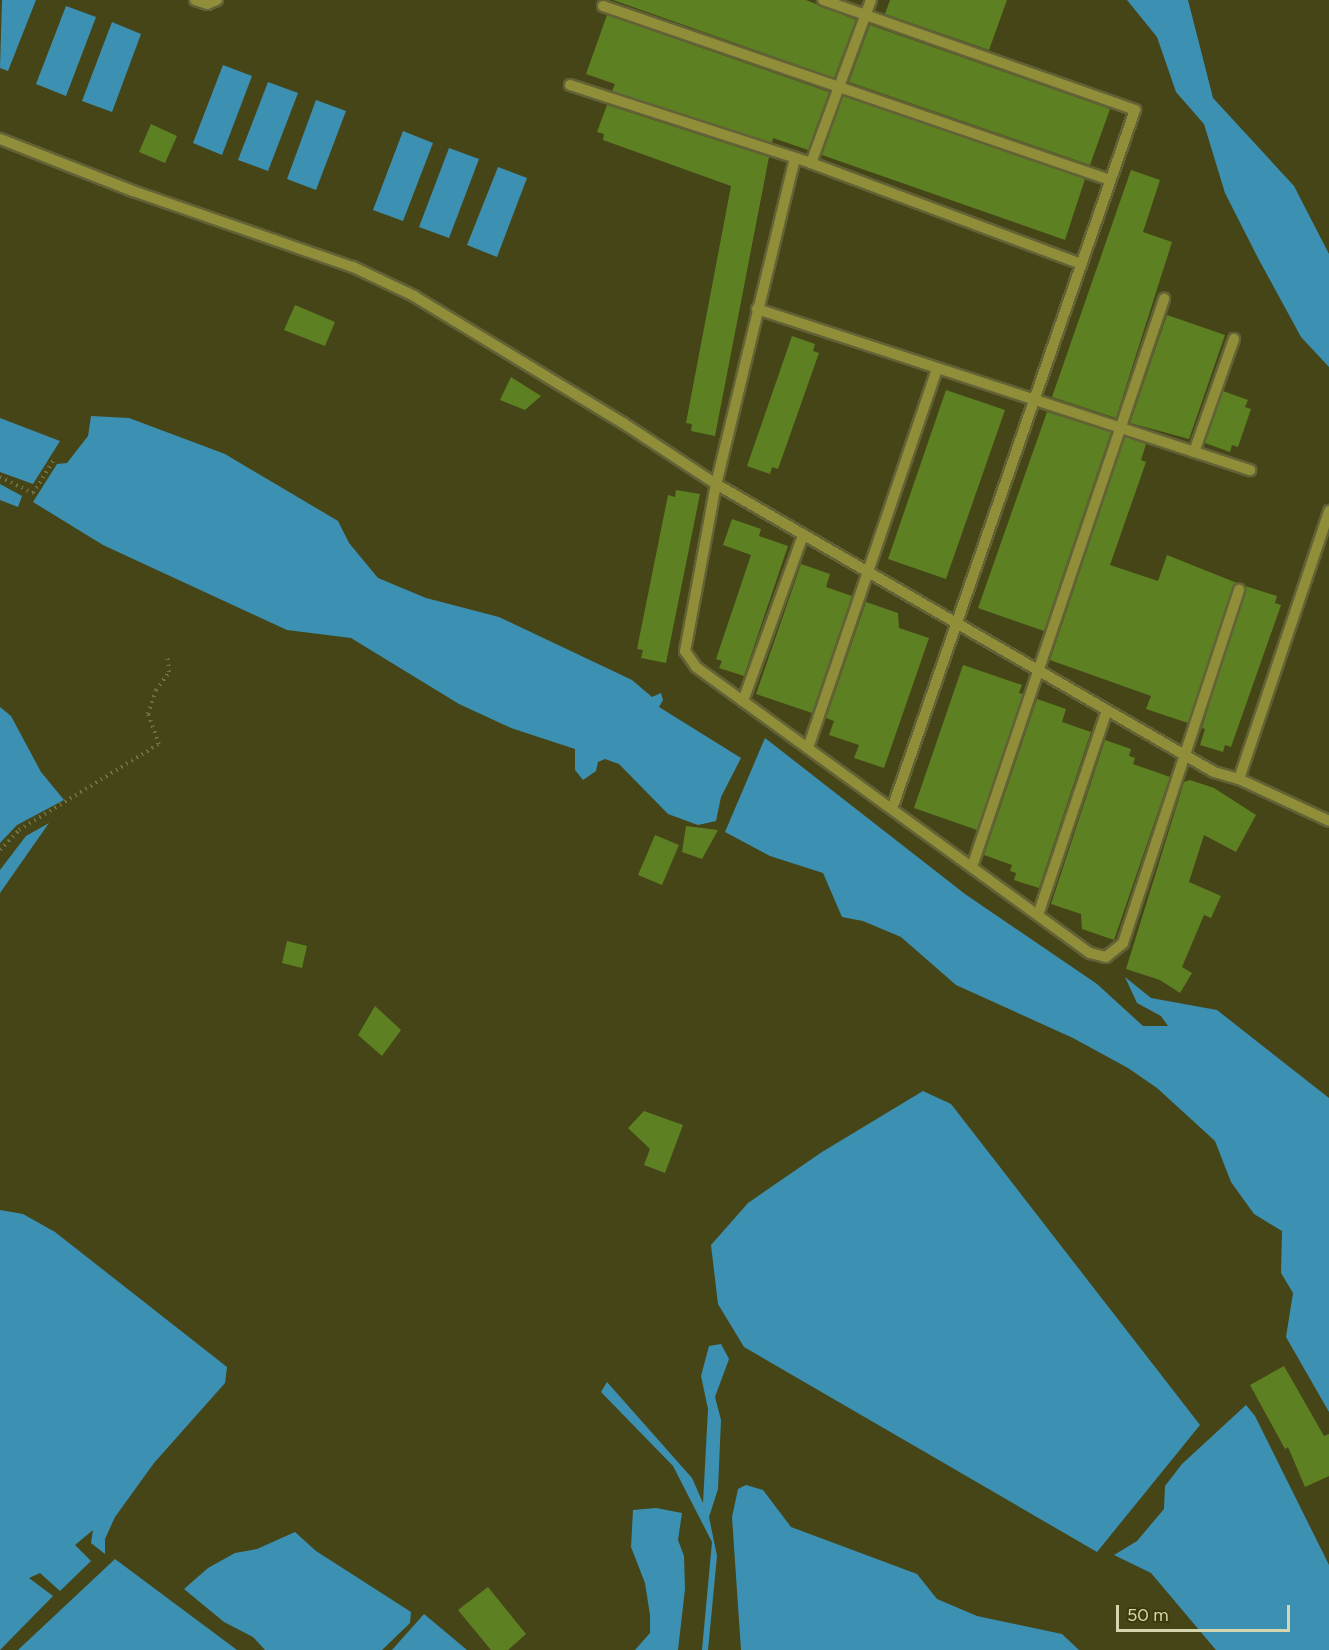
<!DOCTYPE html>
<style>
body{margin:0}
#map{position:relative;width:1329px;height:1650px;overflow:hidden;background:#464518;font-family:Figtree,sans-serif}
div>[style]{position:absolute}
[style*='--x']{left:calc(var(--x)*1px);top:calc(var(--y)*1px);width:calc(var(--w)*1px);rotate:calc(var(--a)*1deg)}
.water>*{inset:0;background:#3c91b3}
.building>*{inset:0;background:#5d8022}
.path>*{height:4px;margin-top:-2px;transform-origin:0;background:repeating-linear-gradient(90deg,#737246 0 1.5px,transparent 0 6px)}
.roads{filter:drop-shadow(2px 0 #636237) drop-shadow(-2px 0 #636237) drop-shadow(0 2px #636237) drop-shadow(0 -2px #636237)}
.minor>*{height:10px;margin:-5px;padding:0 5px;transform-origin:5px;border-radius:5px;background:#908e39}
span{translate:-50% -50%;white-space:nowrap;text-align:center;line-height:1.15;-webkit-text-stroke:6px #3c3b0c;paint-order:stroke}
.scale{position:absolute;left:1116px;top:1605px;width:174px;height:27px;box-sizing:border-box;border:3px solid #d5d6ad;border-top:0;padding-left:8px;font-size:18px;line-height:21px;white-space:nowrap;color:#d5d6ad;-webkit-text-stroke:4px #3c3b0c;paint-order:stroke}
</style>
<div id="map">
<div class="water">
<div style="clip-path:polygon(2px 0,36px 0,8px 71px,0 68px)"></div>
<div style="clip-path:polygon(1127px 0,1188px 0,1213px 98px,1294px 186px,1329px 254px,1329px 367px,1301px 337px,1258px 258px,1225px 193px,1204px 124px,1176px 92px,1157px 37px)"></div>
<div style="clip-path:polygon(66px 6px,96px 17px,66px 96px,36px 84px)"></div>
<div style="clip-path:polygon(112px 22px,141px 34px,112px 112px,82px 101px)"></div>
<div style="clip-path:polygon(223px 65px,252px 76px,222px 155px,193px 143px)"></div>
<div style="clip-path:polygon(268px 82px,298px 93px,268px 171px,238px 160px)"></div>
<div style="clip-path:polygon(316px 100px,346px 111px,316px 190px,287px 179px)"></div>
<div style="clip-path:polygon(403px 131px,433px 143px,403px 221px,373px 210px)"></div>
<div style="clip-path:polygon(449px 148px,479px 159px,449px 238px,419px 227px)"></div>
<div style="clip-path:polygon(498px 167px,527px 178px,497px 257px,467px 245px)"></div>
<div style="clip-path:polygon(91px 416px,129px 418px,225px 454px,338px 521px,349px 543px,378px 578px,426px 598px,499px 617px,632px 680px,652px 697px,661px 693px,663px 700px,659px 707px,741px 758px,721px 797px,716px 821px,698px 825px,668px 814px,619px 764px,605px 759px,598px 762px,596px 771px,583px 780px,575px 770px,575px 749px,511px 728px,459px 704px,351px 638px,287px 630px,103px 545px,33px 502px,57px 464px,67px 463px,88px 436px)"></div>
<div style="clip-path:polygon(0 418px,60px 441px,33px 484px,0 472px)"></div>
<div style="clip-path:polygon(0 484px,22px 496px,18px 507px,0 500px)"></div>
<div style="clip-path:polygon(0 707px,11px 716px,41px 772px,64px 800px,17px 825px,0 843px)"></div>
<div style="clip-path:polygon(765px 738px,965px 894px,1097px 984px,1143px 1026px,1168px 1026px,1161px 1016px,1137px 1003px,1125px 977px,1151px 998px,1217px 1010px,1329px 1098px,1329px 1412px,1286px 1337px,1293px 1293px,1281px 1273px,1282px 1231px,1254px 1214px,1231px 1182px,1215px 1141px,1157px 1088px,1128px 1068px,1073px 1038px,956px 985px,901px 937px,863px 921px,842px 917px,823px 873px,770px 856px,725px 832px)"></div>
<div style="clip-path:polygon(49px 823px,0 893px,0 870px,26px 836px)"></div>
<div style="clip-path:polygon(923px 1091px,951px 1104px,1200px 1425px,1097px 1552px,744px 1347px,718px 1304px,711px 1245px,748px 1203px,822px 1152px)"></div>
<div style="clip-path:polygon(0 1210px,23px 1214px,55px 1232px,227px 1367px,225px 1383px,154px 1463px,115px 1517px,105px 1539px,105px 1554px,91px 1543px,93px 1530px,75px 1545px,91px 1561px,60px 1591px,40px 1573px,29px 1578px,53px 1596px,0 1650px)"></div>
<div style="clip-path:polygon(721px 1344px,729px 1359px,715px 1397px,721px 1420px,718px 1489px,709px 1517px,717px 1556px,708px 1650px,702px 1650px,712px 1542px,673px 1466px,601px 1392px,607px 1382px,692px 1478px,703px 1503px,708px 1409px,701px 1376px,709px 1346px)"></div>
<div style="clip-path:polygon(1246px 1405px,1255px 1416px,1329px 1565px,1329px 1650px,1216px 1650px,1151px 1573px,1114px 1555px,1137px 1541px,1164px 1509px,1165px 1486px,1182px 1464px)"></div>
<div style="clip-path:polygon(746px 1485px,763px 1490px,791px 1527px,917px 1574px,937px 1599px,977px 1616px,1062px 1634px,1079px 1650px,741px 1650px,732px 1517px,738px 1489px)"></div>
<div style="clip-path:polygon(656px 1508px,682px 1513px,678px 1540px,684px 1556px,685px 1589px,678px 1650px,635px 1650px,650px 1633px,650px 1615px,645px 1583px,631px 1547px,633px 1510px)"></div>
<div style="clip-path:polygon(295px 1532px,316px 1551px,411px 1612px,410px 1623px,382px 1650px,265px 1650px,253px 1637px,224px 1622px,184px 1589px,208px 1568px,235px 1553px,257px 1549px)"></div>
<div style="clip-path:polygon(115px 1559px,237px 1650px,18px 1650px)"></div>
<div style="clip-path:polygon(424px 1614px,467px 1650px,392px 1650px)"></div>
</div>
<div class="building">
<div style="clip-path:polygon(613px 0,806px 0,856px 20px,834px 78px)"></div>
<div style="clip-path:polygon(890px 0,1007px 0,989px 50px,885px 14px)"></div>
<div style="clip-path:polygon(607px 15px,829px 92px,808px 150px,773px 138px,772px 143px,612px 91px,615px 84px,586px 74px)"></div>
<div style="clip-path:polygon(870px 25px,1110px 109px,1090px 165px,849px 82px)"></div>
<div style="clip-path:polygon(843px 96px,1085px 179px,1065px 240px,822px 155px)"></div>
<div style="clip-path:polygon(607px 105px,769px 157px,715px 436px,691px 431px,692px 424px,686px 423px,731px 186px,603px 140px,604px 134px,597px 132px)"></div>
<div style="clip-path:polygon(151px 124px,177px 136px,165px 163px,139px 152px)"></div>
<div style="clip-path:polygon(1131px 170px,1160px 180px,1143px 232px,1172px 242px,1116px 418px,1052px 397px)"></div>
<div style="clip-path:polygon(295px 305px,335px 322px,325px 346px,284px 330px)"></div>
<div style="clip-path:polygon(1167px 315px,1225px 335px,1189px 439px,1130px 423px)"></div>
<div style="clip-path:polygon(792px 336px,815px 344px,813px 351px,819px 353px,778px 469px,772px 467px,770px 474px,747px 466px)"></div>
<div style="clip-path:polygon(511px 377px,541px 396px,525px 410px,500px 400px)"></div>
<div style="clip-path:polygon(946px 390px,1005px 410px,946px 579px,888px 559px)"></div>
<div style="clip-path:polygon(1223px 391px,1248px 400px,1245px 407px,1251px 409px,1238px 447px,1232px 445px,1230px 452px,1205px 443px)"></div>
<div style="clip-path:polygon(1047px 412px,1111px 432px,1044px 631px,978px 608px)"></div>
<div style="clip-path:polygon(1125px 437px,1146px 444px,1141px 460px,1146px 462px,1110px 565px,1158px 581px,1167px 555px,1237px 583px,1188px 723px,1146px 709px,1151px 696px,1050px 660px)"></div>
<div style="clip-path:polygon(676px 490px,700px 494px,666px 663px,641px 658px,643px 650px,637px 649px,668px 495px,675px 497px)"></div>
<div style="clip-path:polygon(732px 519px,761px 529px,759px 536px,788px 546px,744px 676px,719px 668px,722px 661px,716px 659px,751px 555px,723px 545px)"></div>
<div style="clip-path:polygon(801px 564px,830px 574px,826px 587px,852px 596px,812px 713px,756px 694px)"></div>
<div style="clip-path:polygon(1245px 586px,1277px 596px,1275px 603px,1281px 605px,1231px 747px,1225px 745px,1223px 752px,1200px 745px,1205px 729px,1202px 728px)"></div>
<div style="clip-path:polygon(866px 602px,898px 613px,899px 628px,929px 638px,884px 768px,854px 758px,859px 745px,829px 735px,834px 721px,826px 718px)"></div>
<div style="clip-path:polygon(963px 665px,1022px 685px,1019px 693px,1023px 694px,977px 830px,914px 808px)"></div>
<div style="clip-path:polygon(1037px 699px,1066px 709px,1062px 722px,1091px 732px,1039px 888px,1014px 880px,1016px 873px,1010px 871px,1012px 865px,984px 855px)"></div>
<div style="clip-path:polygon(1105px 740px,1131px 749px,1129px 756px,1135px 758px,1133px 764px,1170px 777px,1114px 940px,1082px 929px,1081px 914px,1051px 904px)"></div>
<div style="clip-path:polygon(1190px 780px,1214px 788px,1256px 815px,1236px 852px,1204px 835px,1189px 882px,1221px 896px,1211px 918px,1204px 915px,1182px 967px,1192px 973px,1180px 993px,1160px 980px,1126px 969px,1184px 782px)"></div>
<div style="clip-path:polygon(686px 826px,718px 830px,702px 859px,682px 852px)"></div>
<div style="clip-path:polygon(655px 835px,679px 845px,662px 885px,638px 875px)"></div>
<div style="clip-path:polygon(287px 941px,307px 946px,302px 968px,282px 963px)"></div>
<div style="clip-path:polygon(375px 1006px,401px 1030px,382px 1056px,358px 1035px)"></div>
<div style="clip-path:polygon(644px 1111px,683px 1125px,665px 1173px,644px 1165px,650px 1149px,628px 1128px)"></div>
<div style="clip-path:polygon(1284px 1366px,1324px 1436px,1329px 1434px,1329px 1476px,1305px 1487px,1288px 1447px,1285px 1449px,1250px 1385px)"></div>
<div style="clip-path:polygon(488px 1587px,526px 1634px,508px 1650px,491px 1650px,458px 1610px)"></div>
</div>
<div class="path">
<div style="--x:0;--y:477;--w:37;--a:26"></div>
<div style="--x:33;--y:493;--w:39;--a:-58"></div>
<div style="--x:0;--y:850;--w:28;--a:-46"></div>
<div style="--x:19;--y:830;--w:164;--a:-31.6"></div>
<div style="--x:159;--y:744;--w:32;--a:-110"></div>
<div style="--x:148;--y:714;--w:25;--a:-72"></div>
<div style="--x:156;--y:690;--w:22;--a:-54"></div>
<div style="--x:169;--y:672;--w:16;--a:-97"></div>
</div>
<div class="roads">
<div class="minor">
<div style="--x:195;--y:0;--w:13;--a:18"></div>
<div style="--x:207;--y:4;--w:11;--a:-22"></div>
<div style="--x:823;--y:0;--w:331;--a:19.4"></div>
<div style="--x:1135;--y:110;--w:740;--a:109.17"></div>
<div style="--x:603;--y:6;--w:536;--a:18.94"></div>
<div style="--x:570;--y:85;--w:253;--a:17.9"></div>
<div style="--x:811;--y:163;--w:288;--a:20.5"></div>
<div style="--x:0;--y:139;--w:143;--a:21.4"></div>
<div style="--x:133;--y:191;--w:233;--a:19.1"></div>
<div style="--x:353;--y:267;--w:68;--a:25.4"></div>
<div style="--x:414;--y:296;--w:245;--a:31.3"></div>
<div style="--x:623;--y:423;--w:111;--a:33.3"></div>
<div style="--x:716;--y:484;--w:575;--a:30.04"></div>
<div style="--x:1214;--y:772;--w:26;--a:16"></div>
<div style="--x:1239;--y:779;--w:99;--a:25"></div>
<div style="--x:795;--y:158;--w:335;--a:103.6"></div>
<div style="--x:716;--y:484;--w:170;--a:100.5"></div>
<div style="--x:685;--y:651;--w:19;--a:55"></div>
<div style="--x:696;--y:667;--w:487;--a:36"></div>
<div style="--x:1090;--y:953;--w:16;--a:14"></div>
<div style="--x:1106;--y:957;--w:22;--a:-39"></div>
<div style="--x:1123;--y:943;--w:372;--a:-71.8"></div>
<div style="--x:811;--y:163;--w:174;--a:-69.8"></div>
<div style="--x:757;--y:309;--w:519;--a:18.09"></div>
<div style="--x:1194;--y:452;--w:120;--a:-70.5"></div>
<div style="--x:743;--y:701;--w:177;--a:-70.1"></div>
<div style="--x:808;--y:748;--w:401;--a:-71.2"></div>
<div style="--x:1239;--y:779;--w:283;--a:-71.4"></div>
<div style="--x:972;--y:867;--w:600;--a:-71.32"></div>
<div style="--x:1038;--y:915;--w:216;--a:-71.4"></div>
</div>
</div>
<div class="scale">50 m</div>
</div>
